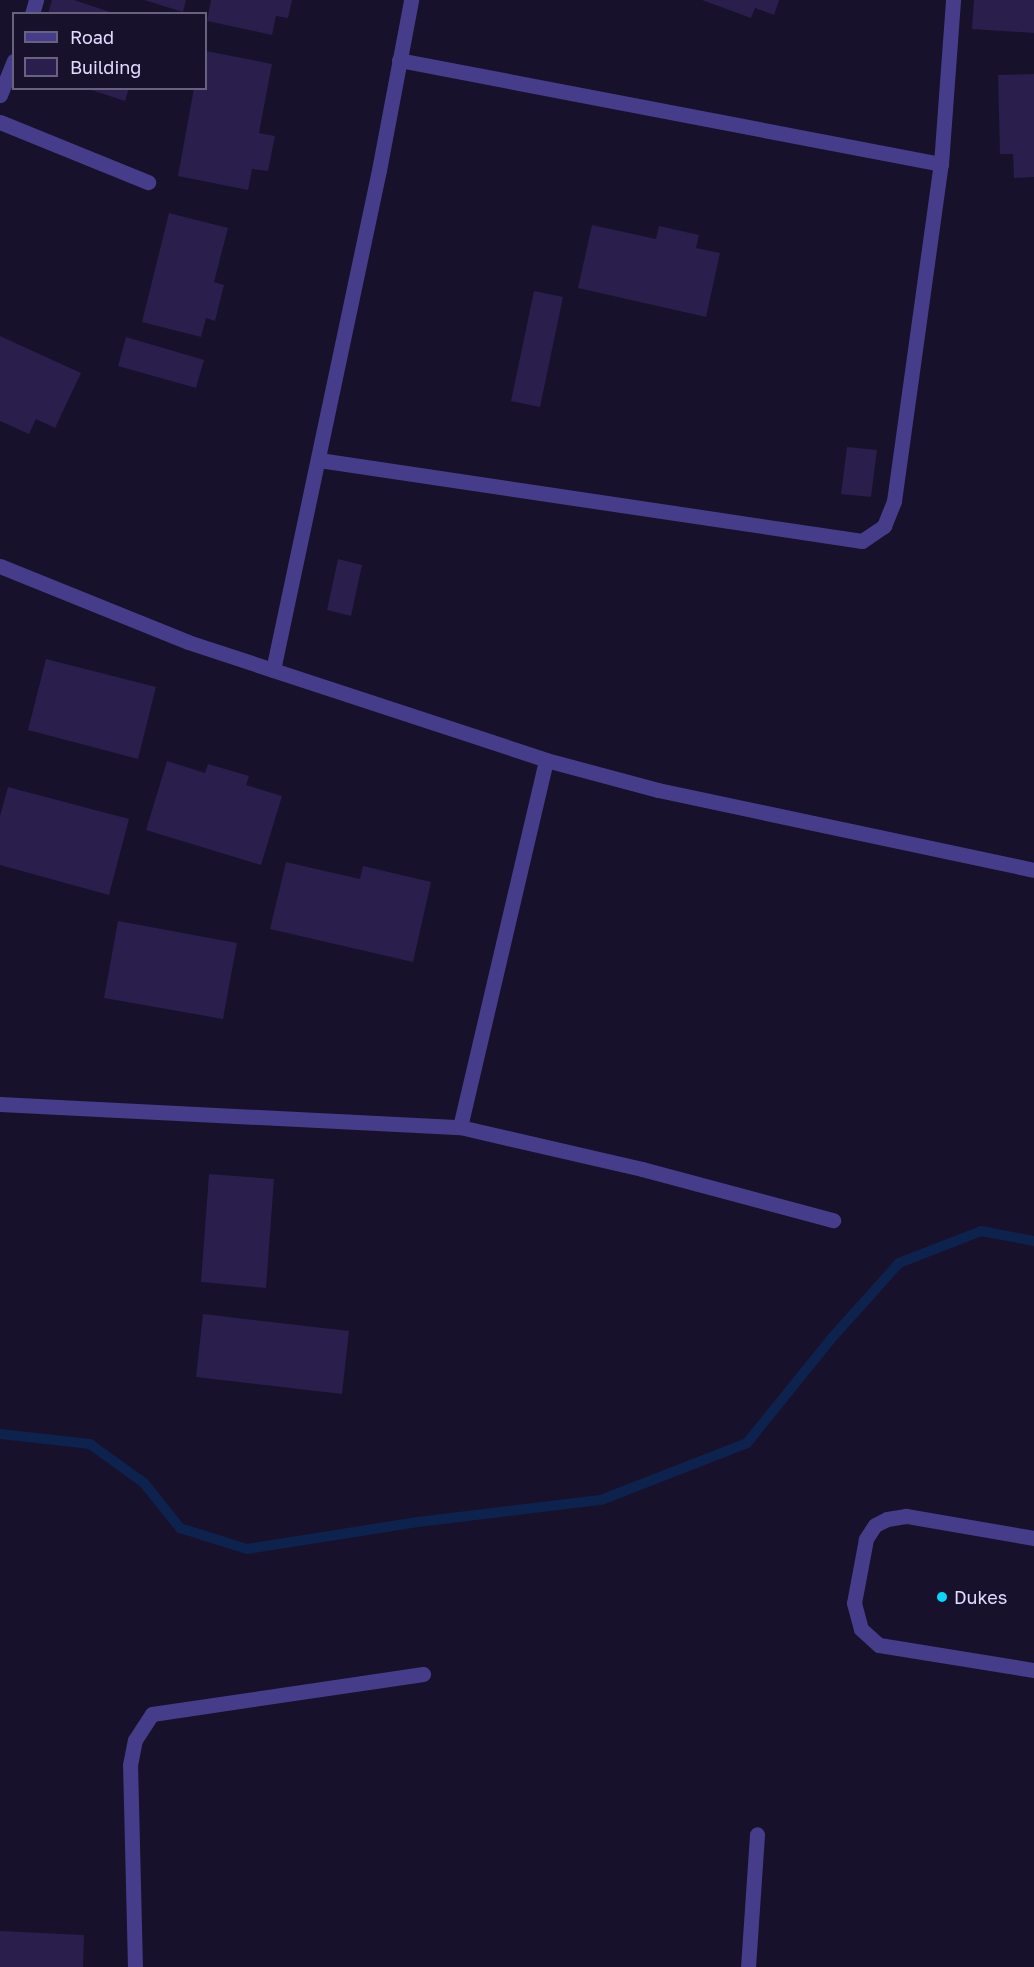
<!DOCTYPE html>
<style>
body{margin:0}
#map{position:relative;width:1034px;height:1967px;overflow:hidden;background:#17112b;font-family:"Golos Text",sans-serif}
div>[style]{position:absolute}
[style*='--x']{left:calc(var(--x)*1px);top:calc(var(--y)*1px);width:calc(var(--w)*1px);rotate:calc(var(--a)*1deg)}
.stream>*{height:10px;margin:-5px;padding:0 5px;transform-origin:5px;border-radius:5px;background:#0e224e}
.building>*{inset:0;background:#2a1e4c}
.lane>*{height:15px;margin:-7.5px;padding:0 7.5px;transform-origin:7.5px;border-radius:7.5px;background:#453d89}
.street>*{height:15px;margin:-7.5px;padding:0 7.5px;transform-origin:7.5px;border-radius:7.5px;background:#453d89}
.dots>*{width:16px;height:16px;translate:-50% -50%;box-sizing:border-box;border:3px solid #17112b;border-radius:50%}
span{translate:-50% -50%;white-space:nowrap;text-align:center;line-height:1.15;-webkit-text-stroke:6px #17112b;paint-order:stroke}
.poi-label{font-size:18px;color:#e2dcff}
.left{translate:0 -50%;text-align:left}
.legend{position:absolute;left:12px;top:12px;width:195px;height:78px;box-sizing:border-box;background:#17112b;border:2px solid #686280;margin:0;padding:8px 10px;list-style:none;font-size:18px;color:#e2dcff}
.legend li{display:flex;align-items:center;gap:12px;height:30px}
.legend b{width:30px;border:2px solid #686280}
</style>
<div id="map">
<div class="stream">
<div style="--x:0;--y:1434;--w:91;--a:6.3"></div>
<div style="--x:90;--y:1444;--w:67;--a:35.8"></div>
<div style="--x:144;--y:1483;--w:58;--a:51.3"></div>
<div style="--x:180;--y:1528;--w:70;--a:17.4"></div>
<div style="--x:247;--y:1549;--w:173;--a:-9"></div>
<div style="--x:418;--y:1522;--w:184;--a:-6.9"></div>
<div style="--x:601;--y:1500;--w:157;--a:-21.3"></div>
<div style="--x:747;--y:1443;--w:132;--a:-51.1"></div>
<div style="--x:830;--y:1340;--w:103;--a:-48.1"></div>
<div style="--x:899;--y:1263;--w:88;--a:-21.3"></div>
<div style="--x:981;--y:1231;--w:54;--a:10.7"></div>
</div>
<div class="building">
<div style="clip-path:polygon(52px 0,74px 0,116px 14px,48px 14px)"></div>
<div style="clip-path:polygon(144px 0,186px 0,183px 12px)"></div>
<div style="clip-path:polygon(211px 0,292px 0,288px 18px,276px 16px,272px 35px,207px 21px)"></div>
<div style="clip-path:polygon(702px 0,779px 0,774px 15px,755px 8px,751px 18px)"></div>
<div style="clip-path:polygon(974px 0,1034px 0,1034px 33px,972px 29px)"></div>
<div style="clip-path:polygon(206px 51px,272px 64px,259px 133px,275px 136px,268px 171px,252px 169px,248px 190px,178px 176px,194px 88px,206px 88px)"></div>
<div style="clip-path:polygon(1034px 74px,1034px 177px,1014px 178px,1013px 154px,1000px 154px,998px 75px)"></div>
<div style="clip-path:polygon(85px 88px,129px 88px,125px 101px)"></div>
<div style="clip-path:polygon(169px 213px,228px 228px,214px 282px,224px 285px,215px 321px,206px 318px,201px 337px,142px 322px)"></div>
<div style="clip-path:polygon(592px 225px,656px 239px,659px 226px,699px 235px,696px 248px,720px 253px,706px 317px,578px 288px)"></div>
<div style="clip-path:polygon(534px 291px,563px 297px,540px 407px,511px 401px)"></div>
<div style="clip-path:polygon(0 336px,81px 373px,55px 428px,36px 419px,29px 434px,0 421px)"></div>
<div style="clip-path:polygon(126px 337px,204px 360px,196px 388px,118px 366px)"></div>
<div style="clip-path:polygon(847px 447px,877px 450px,871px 497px,841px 494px)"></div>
<div style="clip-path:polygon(338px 559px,362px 565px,351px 616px,327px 610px)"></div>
<div style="clip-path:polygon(46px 659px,156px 687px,138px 759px,28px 730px)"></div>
<div style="clip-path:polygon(167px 761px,205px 773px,208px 764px,249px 776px,246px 785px,282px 796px,261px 865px,146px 830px)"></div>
<div style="clip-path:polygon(8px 787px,129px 819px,109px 895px,0 865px,0 816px)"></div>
<div style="clip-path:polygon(286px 862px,360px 879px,363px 866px,431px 882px,413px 962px,270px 929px)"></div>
<div style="clip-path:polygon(118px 921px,237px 943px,223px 1019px,104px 998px)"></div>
<div style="clip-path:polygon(209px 1174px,274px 1179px,266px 1288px,201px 1282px)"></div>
<div style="clip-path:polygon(203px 1314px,349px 1331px,342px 1394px,196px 1377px)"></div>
<div style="clip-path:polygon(0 1931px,84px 1935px,83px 1967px,0 1967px)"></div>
</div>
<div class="lane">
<div style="--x:1034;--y:1538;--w:130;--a:-170.2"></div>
<div style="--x:906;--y:1516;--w:19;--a:171"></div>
<div style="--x:887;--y:1519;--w:13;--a:153"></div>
<div style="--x:875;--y:1525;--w:17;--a:123"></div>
<div style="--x:866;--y:1539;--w:65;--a:100.6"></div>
<div style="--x:854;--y:1603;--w:27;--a:75"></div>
<div style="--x:861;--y:1629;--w:24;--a:42"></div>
<div style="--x:879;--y:1645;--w:157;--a:9.2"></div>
</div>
<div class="street">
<div style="--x:32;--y:14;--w:15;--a:-74"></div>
<div style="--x:399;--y:60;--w:552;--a:10.86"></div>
<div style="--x:0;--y:95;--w:37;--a:-68"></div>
<div style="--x:0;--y:122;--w:160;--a:22.1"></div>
<div style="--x:319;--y:460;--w:549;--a:8.48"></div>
<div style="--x:862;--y:541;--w:27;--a:-34"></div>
<div style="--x:884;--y:526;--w:27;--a:-68"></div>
<div style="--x:894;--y:501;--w:340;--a:-82.1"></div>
<div style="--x:941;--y:164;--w:164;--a:-85.8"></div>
<div style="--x:0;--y:566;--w:203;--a:22"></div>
<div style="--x:188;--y:642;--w:377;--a:18.2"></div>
<div style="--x:546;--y:760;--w:116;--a:15"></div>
<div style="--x:658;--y:790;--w:384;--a:12"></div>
<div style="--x:273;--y:670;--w:511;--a:-78.03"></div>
<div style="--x:379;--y:170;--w:173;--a:-79.3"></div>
<div style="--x:0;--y:1104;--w:461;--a:2.9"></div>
<div style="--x:460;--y:1127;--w:377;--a:-76.8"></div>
<div style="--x:460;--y:1127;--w:187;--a:13"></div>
<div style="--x:642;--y:1169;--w:198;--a:15"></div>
<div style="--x:135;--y:1967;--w:202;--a:-91.4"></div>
<div style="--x:130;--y:1765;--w:25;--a:-79"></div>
<div style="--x:135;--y:1740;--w:31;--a:-57"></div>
<div style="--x:152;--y:1714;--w:274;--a:-8.4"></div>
<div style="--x:748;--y:1967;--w:133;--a:-86.1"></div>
</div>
<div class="dots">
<div style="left:942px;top:1597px;background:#0bd5fc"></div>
</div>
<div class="poi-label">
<span class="left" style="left:954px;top:1597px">Dukes</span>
</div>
<ul class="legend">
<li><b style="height:8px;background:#453d89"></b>Road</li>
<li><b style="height:16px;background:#2a1e4c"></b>Building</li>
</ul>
</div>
